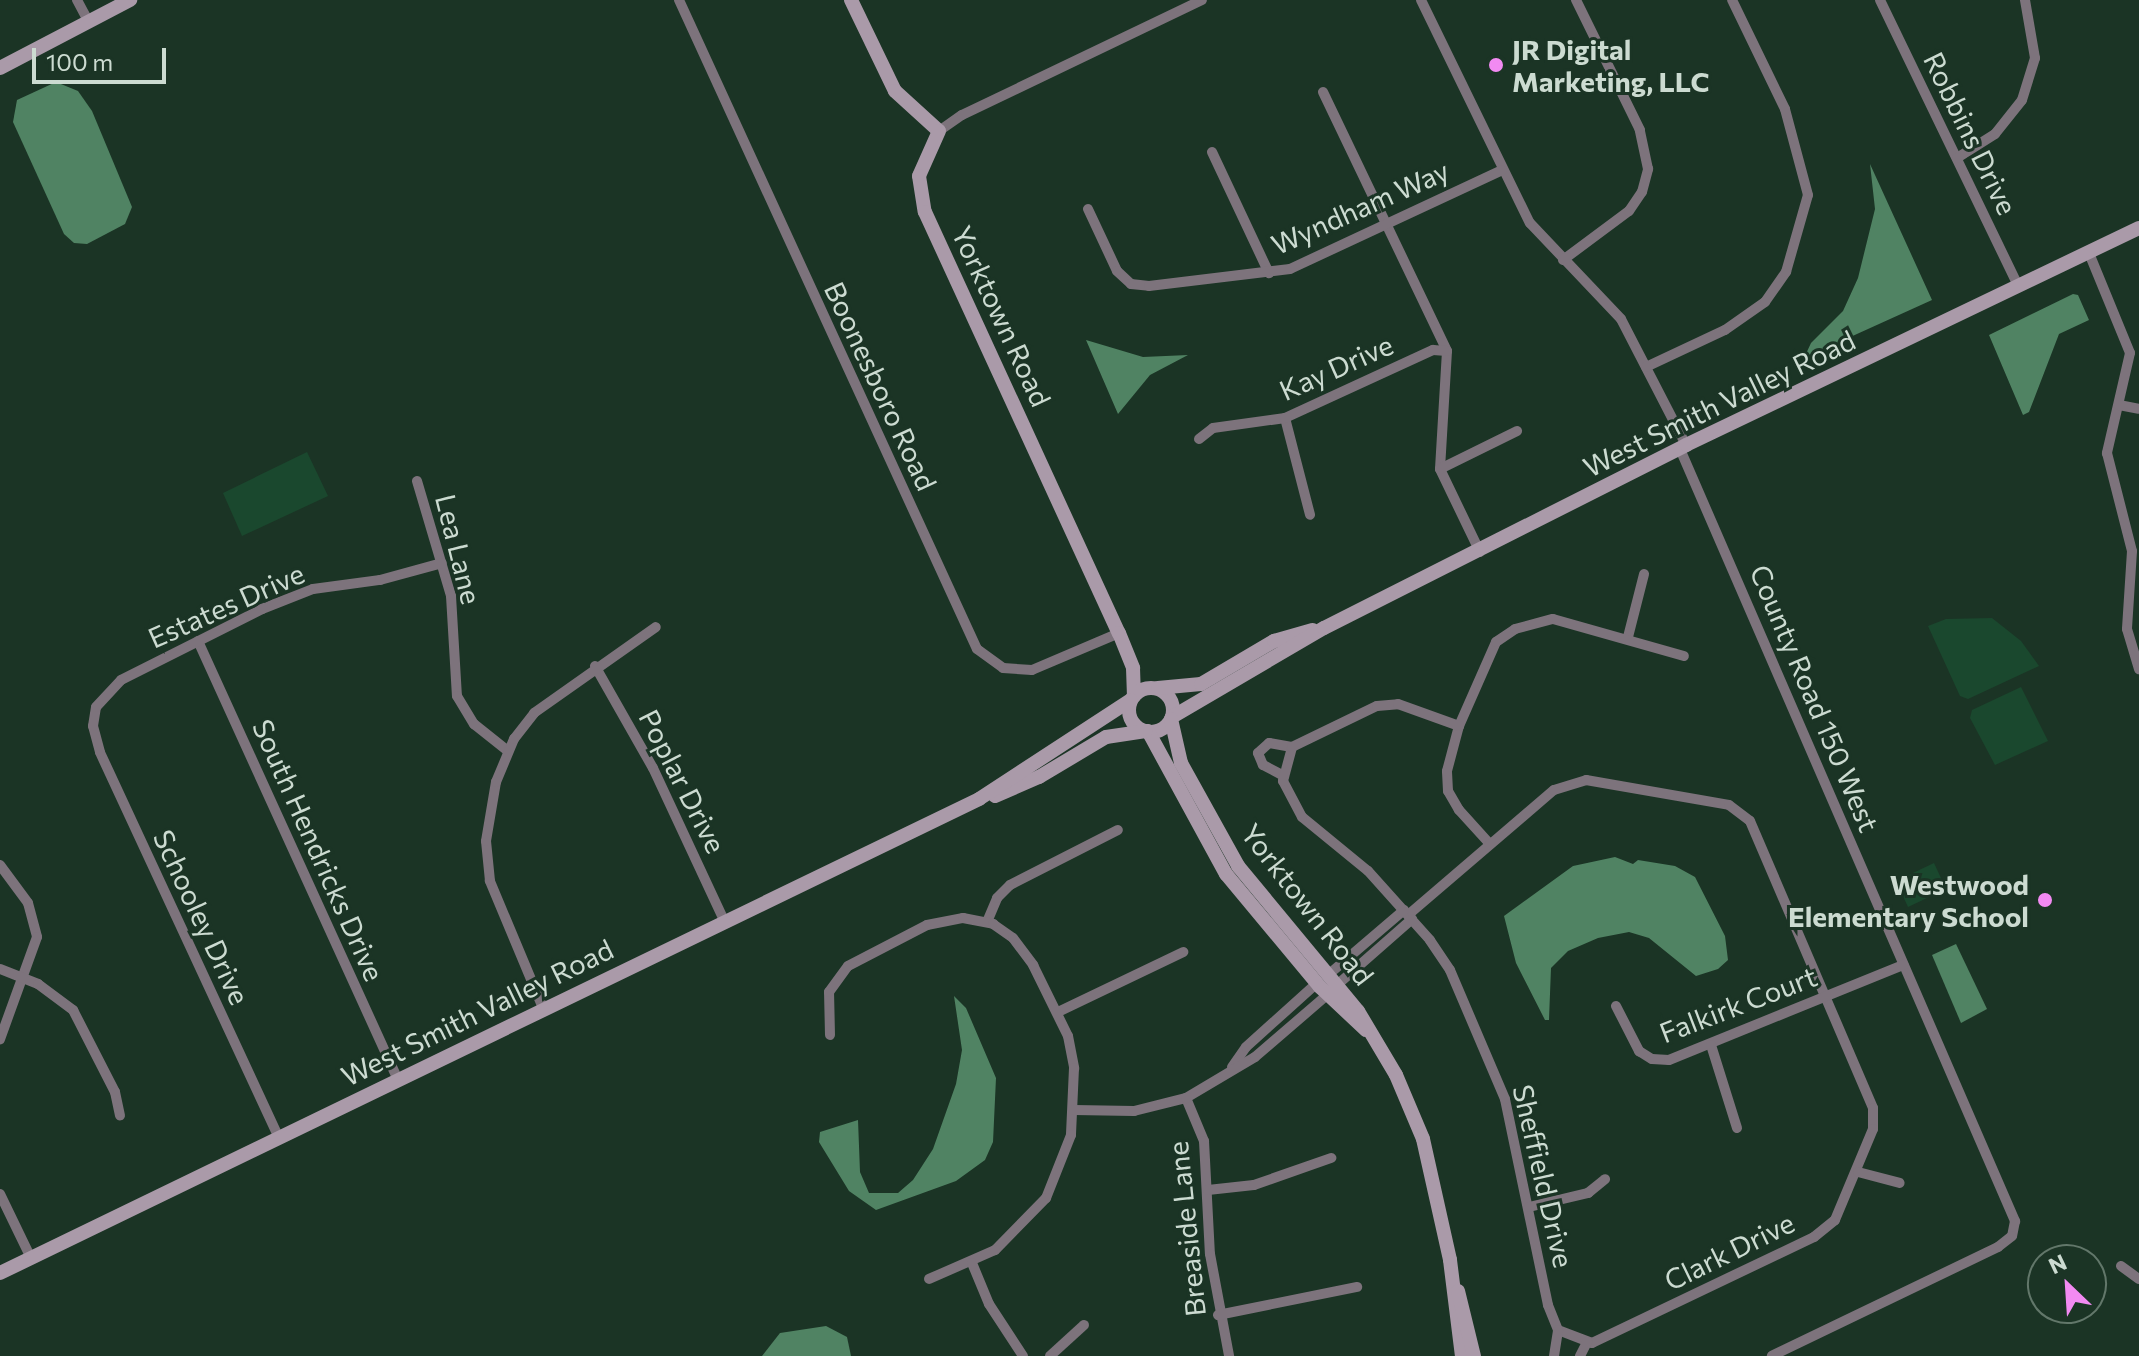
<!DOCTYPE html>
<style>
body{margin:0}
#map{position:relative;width:2139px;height:1356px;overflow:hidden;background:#1b3425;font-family:Commissioner,sans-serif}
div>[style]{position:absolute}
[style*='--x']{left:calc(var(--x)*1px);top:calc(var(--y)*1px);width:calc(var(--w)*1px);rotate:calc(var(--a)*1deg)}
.green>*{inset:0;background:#1a482e}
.water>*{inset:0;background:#508363}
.street>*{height:10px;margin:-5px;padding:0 5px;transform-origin:5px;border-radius:5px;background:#7d737c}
.secondary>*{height:14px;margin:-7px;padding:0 7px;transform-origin:7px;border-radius:7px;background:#aa9aa9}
.secondary>.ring{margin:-7px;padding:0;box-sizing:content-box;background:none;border:14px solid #aa9aa9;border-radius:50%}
.dots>*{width:22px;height:22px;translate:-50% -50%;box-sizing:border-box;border:4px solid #1b3425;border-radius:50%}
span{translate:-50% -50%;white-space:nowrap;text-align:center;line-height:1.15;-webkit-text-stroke:6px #1b3425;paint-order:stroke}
.poi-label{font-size:28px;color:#ccdbd1;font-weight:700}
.left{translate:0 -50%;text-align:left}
.right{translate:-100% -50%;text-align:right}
.street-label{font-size:28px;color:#ccdbd1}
.north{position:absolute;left:2027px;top:1244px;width:80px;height:80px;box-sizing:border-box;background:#1b3425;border:2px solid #62776a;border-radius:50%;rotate:335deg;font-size:22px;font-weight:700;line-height:32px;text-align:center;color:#ccdbd1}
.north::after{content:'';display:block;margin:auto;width:28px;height:36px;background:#f28af2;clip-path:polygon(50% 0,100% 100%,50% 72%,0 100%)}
.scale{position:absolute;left:32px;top:48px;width:134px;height:36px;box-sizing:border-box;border:4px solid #ccdbd1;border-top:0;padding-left:10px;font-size:24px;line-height:28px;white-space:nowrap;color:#ccdbd1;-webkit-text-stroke:6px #1b3425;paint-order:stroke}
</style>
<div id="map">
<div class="green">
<div style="clip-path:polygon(307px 452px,328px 496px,242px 536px,223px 493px)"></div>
<div style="clip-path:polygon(1992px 618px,2021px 641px,2039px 666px,1968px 699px,1960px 696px,1928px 626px,1946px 619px)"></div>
<div style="clip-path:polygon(2021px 687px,2048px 741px,1995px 765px,1970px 718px,1972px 710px)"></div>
<div style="clip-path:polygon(1934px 863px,1946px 889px,1908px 907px,1896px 881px)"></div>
</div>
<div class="water">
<div style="clip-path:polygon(56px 82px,78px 91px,92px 111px,132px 207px,125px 224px,87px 244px,74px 243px,64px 234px,13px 122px,17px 100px)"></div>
<div style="clip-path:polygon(1870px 164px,1932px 300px,1804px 358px,1811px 343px,1843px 311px,1858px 278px,1875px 209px)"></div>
<div style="clip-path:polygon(2073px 294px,2078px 295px,2089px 320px,2059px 334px,2029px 412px,2023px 415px,1989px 335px)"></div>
<div style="clip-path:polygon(1086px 340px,1143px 357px,1188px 355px,1150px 375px,1118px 414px)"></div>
<div style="clip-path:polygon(1615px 857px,1633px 864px,1638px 860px,1675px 866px,1695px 877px,1725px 936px,1728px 960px,1718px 969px,1696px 976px,1649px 938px,1629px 932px,1598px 938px,1568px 951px,1551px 968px,1549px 1020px,1545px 1020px,1516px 963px,1504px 916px,1573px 866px)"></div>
<div style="clip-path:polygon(1956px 944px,1987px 1009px,1961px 1023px,1932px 955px)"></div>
<div style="clip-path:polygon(954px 996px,966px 1008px,996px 1078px,993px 1142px,985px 1160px,956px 1181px,876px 1210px,849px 1191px,819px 1142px,820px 1132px,858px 1120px,860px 1172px,869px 1193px,898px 1193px,913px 1180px,933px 1149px,956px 1084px,962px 1050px)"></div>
<div style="clip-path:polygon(826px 1326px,847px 1337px,851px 1356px,762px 1356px,780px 1333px)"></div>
</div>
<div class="street">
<div style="--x:77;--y:0;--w:24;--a:62"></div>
<div style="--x:679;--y:0;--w:714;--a:65.34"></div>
<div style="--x:977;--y:649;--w:32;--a:36"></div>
<div style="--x:1003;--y:668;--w:29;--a:4"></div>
<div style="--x:1032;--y:670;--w:95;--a:-23"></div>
<div style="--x:1421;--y:0;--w:248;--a:64"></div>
<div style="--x:1530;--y:223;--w:132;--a:46.5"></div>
<div style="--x:1621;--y:319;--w:142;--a:62.7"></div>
<div style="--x:1880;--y:0;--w:318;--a:64.2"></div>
<div style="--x:1323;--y:92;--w:287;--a:64.4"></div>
<div style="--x:1447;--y:351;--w:118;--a:93.4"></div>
<div style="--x:1440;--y:469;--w:92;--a:64.3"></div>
<div style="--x:939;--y:131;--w:28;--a:-35"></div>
<div style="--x:962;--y:115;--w:266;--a:-25.6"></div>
<div style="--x:1212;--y:152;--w:134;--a:64.8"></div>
<div style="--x:1957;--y:158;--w:45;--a:-32.3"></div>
<div style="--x:1995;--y:134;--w:43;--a:-51.5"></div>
<div style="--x:2022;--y:100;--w:44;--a:-72.8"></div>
<div style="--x:2035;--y:58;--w:59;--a:-99.8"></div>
<div style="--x:1088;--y:209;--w:68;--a:64.9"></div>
<div style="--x:1117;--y:271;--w:19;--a:43"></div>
<div style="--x:1131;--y:284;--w:18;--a:6"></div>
<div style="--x:1149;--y:286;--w:142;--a:-6.9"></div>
<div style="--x:1290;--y:269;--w:234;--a:-25"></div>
<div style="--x:2089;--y:253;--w:108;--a:67.7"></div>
<div style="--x:2130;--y:353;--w:103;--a:103"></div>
<div style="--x:2107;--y:453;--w:101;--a:75.7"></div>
<div style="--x:2132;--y:551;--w:78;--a:93.7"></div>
<div style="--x:2127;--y:629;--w:42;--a:73.3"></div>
<div style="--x:1563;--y:260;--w:82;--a:-36.6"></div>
<div style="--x:1629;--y:211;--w:23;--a:-56"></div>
<div style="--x:1642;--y:192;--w:24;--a:-75"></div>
<div style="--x:1648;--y:169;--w:40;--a:-102"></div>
<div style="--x:1640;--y:130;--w:145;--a:-116.2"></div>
<div style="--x:1646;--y:367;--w:87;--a:-25.1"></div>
<div style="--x:1725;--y:330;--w:49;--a:-35"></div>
<div style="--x:1765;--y:302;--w:37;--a:-55"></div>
<div style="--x:1786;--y:272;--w:80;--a:-74.1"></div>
<div style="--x:1808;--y:195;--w:89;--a:-105"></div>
<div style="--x:1785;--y:109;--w:121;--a:-115.9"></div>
<div style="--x:2119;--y:405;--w:20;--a:11"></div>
<div style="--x:1285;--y:418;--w:100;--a:75.5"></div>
<div style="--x:1199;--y:439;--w:18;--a:-38"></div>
<div style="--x:1213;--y:428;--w:73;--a:-7.9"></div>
<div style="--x:1285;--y:418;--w:163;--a:-24.7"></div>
<div style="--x:1433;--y:350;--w:14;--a:4"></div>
<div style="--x:1680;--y:449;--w:842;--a:66.54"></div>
<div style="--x:2015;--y:1221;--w:15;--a:101"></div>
<div style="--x:2012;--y:1236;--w:18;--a:142"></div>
<div style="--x:1998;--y:1247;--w:251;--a:154.3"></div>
<div style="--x:1440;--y:469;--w:86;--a:-26.3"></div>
<div style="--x:417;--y:481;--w:120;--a:73.5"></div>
<div style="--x:451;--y:596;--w:100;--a:86.6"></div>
<div style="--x:457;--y:696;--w:33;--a:59"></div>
<div style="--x:474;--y:724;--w:43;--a:38.5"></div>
<div style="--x:1628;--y:637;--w:65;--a:-75.7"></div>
<div style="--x:198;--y:641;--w:482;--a:65.5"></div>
<div style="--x:595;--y:666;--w:117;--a:60.4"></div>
<div style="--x:653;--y:768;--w:168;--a:65"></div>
<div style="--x:1284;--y:776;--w:24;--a:-152"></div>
<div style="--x:1263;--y:765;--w:13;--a:-113"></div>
<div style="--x:1258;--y:753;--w:15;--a:-42"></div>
<div style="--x:1269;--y:743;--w:23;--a:10"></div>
<div style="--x:1489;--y:843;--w:45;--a:-132.3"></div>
<div style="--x:1459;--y:810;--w:22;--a:-120"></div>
<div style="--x:1448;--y:791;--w:20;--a:-93"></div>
<div style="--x:1447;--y:771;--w:47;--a:-75.1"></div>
<div style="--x:1459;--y:726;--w:92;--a:-66.2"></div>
<div style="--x:1496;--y:642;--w:23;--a:-34"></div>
<div style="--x:1515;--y:629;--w:39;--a:-15"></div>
<div style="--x:1553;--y:619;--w:136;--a:15.8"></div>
<div style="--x:0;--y:865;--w:47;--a:53.6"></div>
<div style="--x:28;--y:903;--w:35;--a:75"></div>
<div style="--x:37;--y:937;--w:109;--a:109.9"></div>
<div style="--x:1408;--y:915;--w:192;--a:-40.6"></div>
<div style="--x:1554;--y:790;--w:34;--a:-17"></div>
<div style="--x:1586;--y:780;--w:145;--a:9.9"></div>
<div style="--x:1729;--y:805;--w:26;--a:37"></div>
<div style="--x:1750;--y:821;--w:312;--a:66.8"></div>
<div style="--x:1873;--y:1108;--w:21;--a:90"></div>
<div style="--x:1873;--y:1129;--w:99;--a:112.7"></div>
<div style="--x:1835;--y:1220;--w:27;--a:141"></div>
<div style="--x:1814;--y:1237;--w:246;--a:154.5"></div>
<div style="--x:1592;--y:1343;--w:36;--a:-159"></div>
<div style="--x:1558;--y:1330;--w:27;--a:-112"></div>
<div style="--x:1548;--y:1305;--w:210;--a:-101.8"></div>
<div style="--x:1505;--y:1099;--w:140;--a:-113.1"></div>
<div style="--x:1450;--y:970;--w:36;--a:-124"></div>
<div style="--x:1430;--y:940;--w:93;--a:-131.9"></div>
<div style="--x:1368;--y:871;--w:85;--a:-140.7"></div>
<div style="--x:1302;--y:817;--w:41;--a:-117.8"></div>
<div style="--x:1283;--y:781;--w:35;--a:-75"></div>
<div style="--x:1292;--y:747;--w:94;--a:-25.8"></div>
<div style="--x:1377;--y:706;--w:21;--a:-5"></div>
<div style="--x:1398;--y:704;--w:65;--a:19.8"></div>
<div style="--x:987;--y:922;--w:26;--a:-67"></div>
<div style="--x:997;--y:898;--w:18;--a:-45"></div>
<div style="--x:1010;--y:885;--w:121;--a:-27"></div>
<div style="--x:0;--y:969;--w:41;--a:21.5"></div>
<div style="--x:38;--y:984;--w:44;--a:36.6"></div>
<div style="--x:73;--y:1010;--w:92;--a:62.9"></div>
<div style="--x:115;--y:1092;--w:24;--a:78"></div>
<div style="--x:1328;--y:975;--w:100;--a:-40.5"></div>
<div style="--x:1337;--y:985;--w:100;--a:-41.3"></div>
<div style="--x:1616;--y:1006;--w:51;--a:62.9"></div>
<div style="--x:1639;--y:1051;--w:15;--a:32"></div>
<div style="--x:1652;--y:1059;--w:17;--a:3"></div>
<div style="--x:1669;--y:1060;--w:253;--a:-22.1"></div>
<div style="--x:543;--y:1008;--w:138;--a:-112.7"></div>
<div style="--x:490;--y:881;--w:40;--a:-95.7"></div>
<div style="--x:486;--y:841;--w:60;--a:-80.4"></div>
<div style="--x:496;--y:782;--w:47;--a:-67.3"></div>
<div style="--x:514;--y:739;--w:33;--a:-52"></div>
<div style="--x:534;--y:713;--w:149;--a:-35.2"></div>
<div style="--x:1058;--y:1012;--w:139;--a:-25.6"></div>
<div style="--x:830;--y:1035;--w:43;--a:-91.3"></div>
<div style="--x:829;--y:992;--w:32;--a:-54"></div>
<div style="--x:848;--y:966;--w:89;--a:-27.4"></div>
<div style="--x:927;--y:925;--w:37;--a:-11"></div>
<div style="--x:963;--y:918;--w:31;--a:11"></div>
<div style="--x:993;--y:924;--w:24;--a:35"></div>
<div style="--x:1013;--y:938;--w:34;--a:53"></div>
<div style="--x:1033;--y:965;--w:79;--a:63.8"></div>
<div style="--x:1068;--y:1036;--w:33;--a:79"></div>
<div style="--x:1074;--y:1068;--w:67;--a:92.6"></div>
<div style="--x:1071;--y:1135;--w:68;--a:111.6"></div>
<div style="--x:1046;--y:1198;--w:73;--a:134.4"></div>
<div style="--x:995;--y:1250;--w:72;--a:156.3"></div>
<div style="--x:1711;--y:1045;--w:87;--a:72.6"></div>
<div style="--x:1232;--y:1067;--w:24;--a:-55"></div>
<div style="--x:1246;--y:1047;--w:96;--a:-42"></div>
<div style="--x:1186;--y:1098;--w:47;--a:67.3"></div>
<div style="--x:1204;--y:1141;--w:113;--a:87"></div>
<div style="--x:1210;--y:1254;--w:104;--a:79.4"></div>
<div style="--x:1074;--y:1110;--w:60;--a:1"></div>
<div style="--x:1134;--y:1111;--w:54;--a:-14"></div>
<div style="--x:1186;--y:1098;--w:80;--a:-30.7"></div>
<div style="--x:1255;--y:1057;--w:95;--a:-40.7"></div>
<div style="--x:279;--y:1138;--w:425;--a:-114.9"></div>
<div style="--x:100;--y:752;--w:27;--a:-105"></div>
<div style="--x:93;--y:726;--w:19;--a:-81"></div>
<div style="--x:96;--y:707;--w:37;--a:-47"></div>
<div style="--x:121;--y:680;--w:158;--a:-26.7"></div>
<div style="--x:262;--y:609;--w:55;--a:-21.4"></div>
<div style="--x:313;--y:589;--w:68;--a:-7.7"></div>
<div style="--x:380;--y:580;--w:64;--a:-15.3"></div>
<div style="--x:1858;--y:1172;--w:43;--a:14.7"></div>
<div style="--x:1208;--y:1190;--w:46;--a:-6.2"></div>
<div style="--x:1254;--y:1185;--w:82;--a:-19.3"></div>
<div style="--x:0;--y:1194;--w:71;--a:64.2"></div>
<div style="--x:1529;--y:1207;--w:61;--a:-13.3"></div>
<div style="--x:1588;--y:1193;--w:22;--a:-39"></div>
<div style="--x:972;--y:1263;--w:44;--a:67.5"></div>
<div style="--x:989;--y:1304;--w:62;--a:56.8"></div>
<div style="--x:2121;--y:1266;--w:22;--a:36"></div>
<div style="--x:1218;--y:1315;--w:142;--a:-11.4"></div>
<div style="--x:1050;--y:1356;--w:46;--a:-42.4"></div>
<div style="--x:1554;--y:1356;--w:26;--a:-81"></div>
<div style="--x:1580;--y:1356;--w:16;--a:-63"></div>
</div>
<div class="secondary">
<div style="--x:851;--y:0;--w:101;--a:64.2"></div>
<div style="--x:895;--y:91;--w:59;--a:42.3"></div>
<div style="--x:939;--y:131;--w:49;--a:114"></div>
<div style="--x:919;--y:176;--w:36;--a:81"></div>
<div style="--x:925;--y:212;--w:464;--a:65.3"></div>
<div style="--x:1119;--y:633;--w:38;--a:68"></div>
<div style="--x:1133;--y:668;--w:28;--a:88"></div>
<div style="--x:0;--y:68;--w:147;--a:-27.6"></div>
<div class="ring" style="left:1129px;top:688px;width:30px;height:30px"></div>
<div style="--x:1158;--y:688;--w:43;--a:-5.3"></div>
<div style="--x:1201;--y:684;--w:85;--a:-30.5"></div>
<div style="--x:1274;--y:641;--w:40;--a:-16"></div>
<div style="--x:1172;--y:717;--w:176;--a:-30.4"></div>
<div style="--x:1324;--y:628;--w:406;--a:-26.8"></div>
<div style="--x:1686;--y:445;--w:502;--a:-25.6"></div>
<div style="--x:1171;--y:719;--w:45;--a:77.2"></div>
<div style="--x:1181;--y:763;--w:118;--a:61"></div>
<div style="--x:1238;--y:866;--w:188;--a:50.4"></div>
<div style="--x:1358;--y:1011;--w:74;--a:59.3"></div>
<div style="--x:1396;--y:1075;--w:69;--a:67.1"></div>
<div style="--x:1423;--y:1139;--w:124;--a:77.4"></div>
<div style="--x:1450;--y:1260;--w:97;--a:82.9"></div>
<div style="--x:1148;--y:731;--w:163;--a:61.4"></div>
<div style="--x:1226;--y:874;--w:147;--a:50.2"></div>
<div style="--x:1320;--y:987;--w:63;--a:43.1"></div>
<div style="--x:995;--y:796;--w:48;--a:-23.4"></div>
<div style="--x:1039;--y:777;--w:78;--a:-30.8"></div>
<div style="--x:1106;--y:737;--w:40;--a:-8.5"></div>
<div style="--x:0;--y:1273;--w:1088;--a:-25.83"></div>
<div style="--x:979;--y:799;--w:181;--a:-33.1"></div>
<div style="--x:1458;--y:1291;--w:67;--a:76.2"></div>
</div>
<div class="dots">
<div style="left:1496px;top:65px;background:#f28af2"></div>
<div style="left:2045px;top:900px;background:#f28af2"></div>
</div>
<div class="poi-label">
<span class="left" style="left:1512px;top:65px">JR Digital<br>Marketing, LLC</span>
<span class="right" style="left:2029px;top:900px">Westwood<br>Elementary School</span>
</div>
<div class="street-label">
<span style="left:1971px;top:133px;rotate:64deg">Robbins Drive</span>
<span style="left:1360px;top:207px;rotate:-24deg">Wyndham Way</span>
<span style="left:1002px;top:316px;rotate:65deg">Yorktown Road</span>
<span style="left:1336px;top:367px;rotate:-24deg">Kay Drive</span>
<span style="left:881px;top:386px;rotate:65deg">Boonesboro Road</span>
<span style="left:1719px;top:403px;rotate:-26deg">West Smith Valley Road</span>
<span style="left:459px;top:549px;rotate:76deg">Lea Lane</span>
<span style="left:226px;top:605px;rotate:-24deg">Estates Drive</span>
<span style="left:1815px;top:698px;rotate:67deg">County Road 150 West</span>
<span style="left:683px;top:781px;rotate:63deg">Poplar Drive</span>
<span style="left:319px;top:850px;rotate:66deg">South Hendricks Drive</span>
<span style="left:1308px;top:904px;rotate:52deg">Yorktown Road</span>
<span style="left:202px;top:917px;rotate:65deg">Schooley Drive</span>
<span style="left:1738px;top:1004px;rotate:-21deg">Falkirk Court</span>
<span style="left:477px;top:1012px;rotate:-26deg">West Smith Valley Road</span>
<span style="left:1544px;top:1176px;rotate:77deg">Sheffield Drive</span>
<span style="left:1186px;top:1229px;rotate:-96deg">Breaside Lane</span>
<span style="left:1729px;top:1251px;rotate:-26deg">Clark Drive</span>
</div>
<div class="north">N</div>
<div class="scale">100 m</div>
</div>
